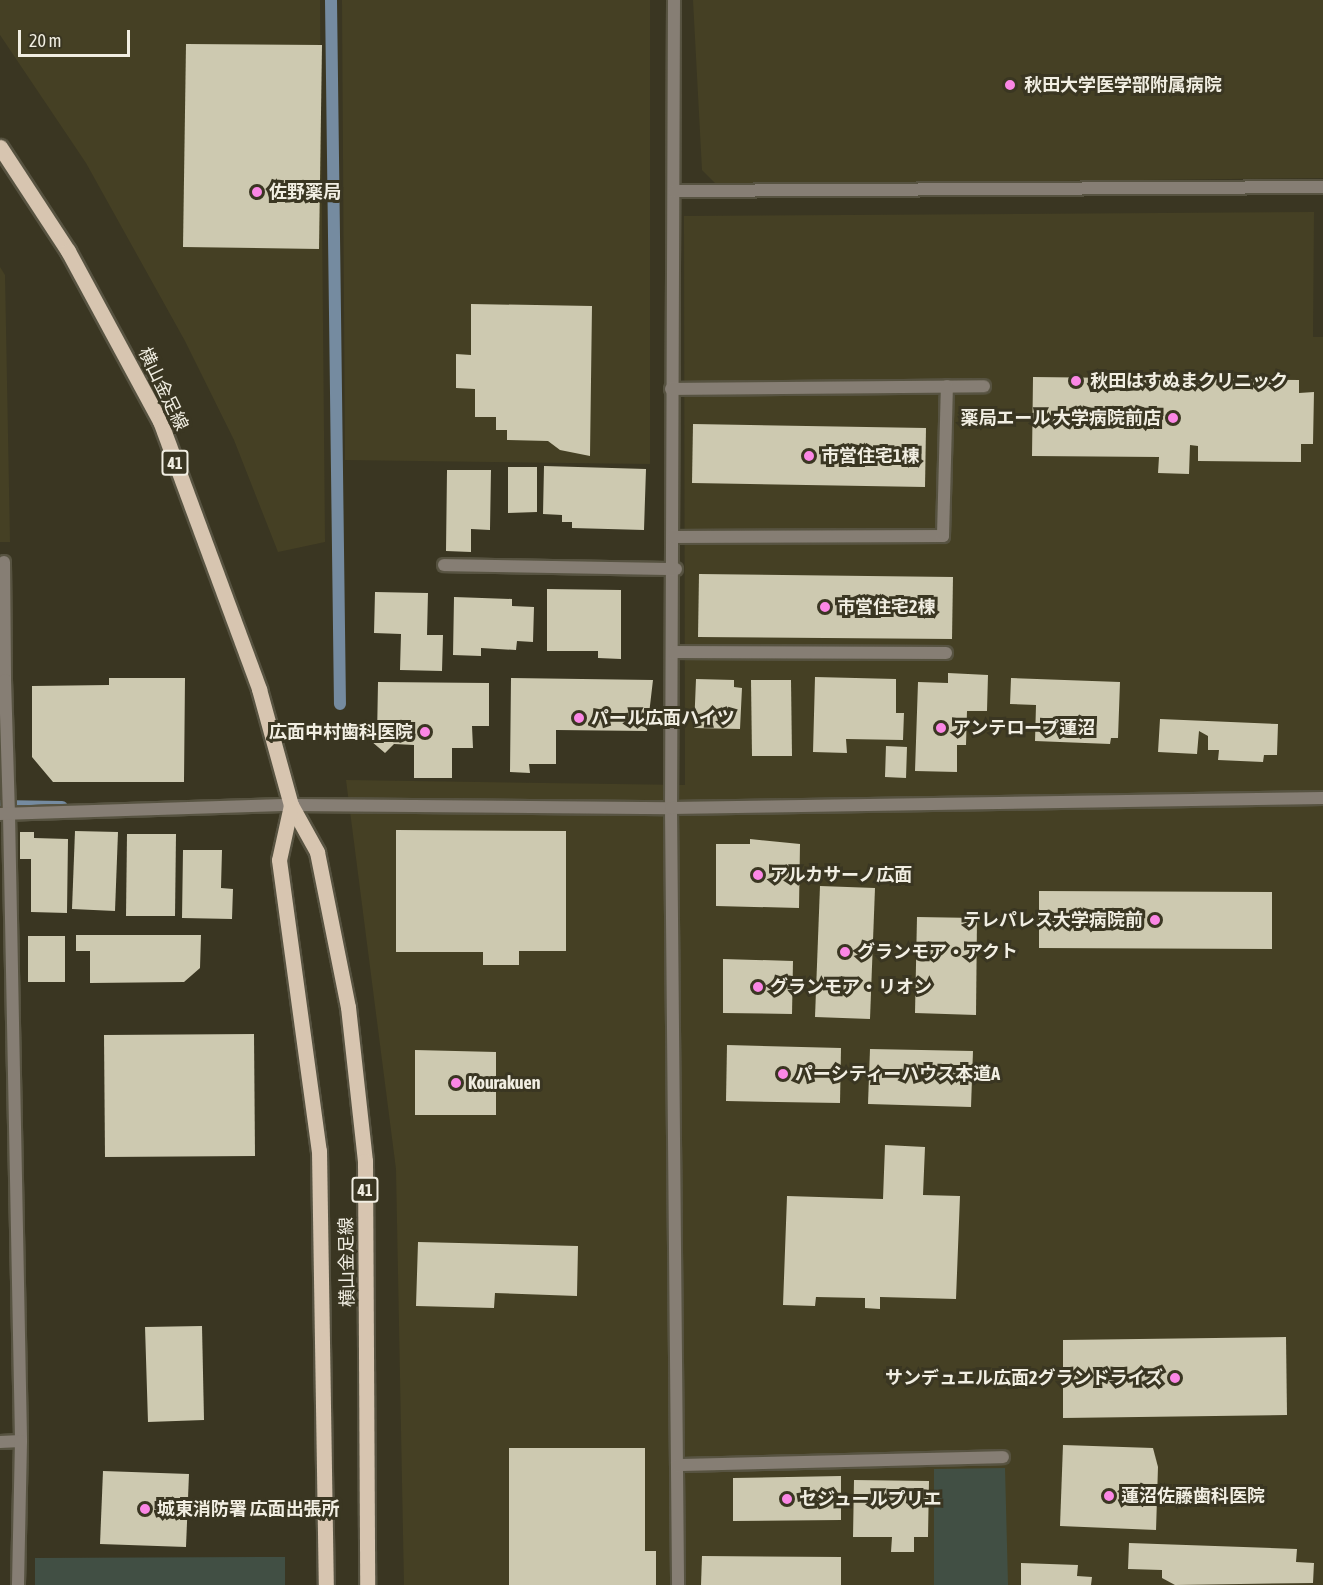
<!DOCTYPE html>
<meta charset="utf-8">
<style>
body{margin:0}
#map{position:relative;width:1323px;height:1585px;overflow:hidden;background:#3a3622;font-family:"Asap Condensed","Noto Sans JP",sans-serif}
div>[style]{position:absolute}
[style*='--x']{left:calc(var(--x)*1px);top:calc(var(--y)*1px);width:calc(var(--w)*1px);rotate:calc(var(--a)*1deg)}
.built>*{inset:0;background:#454024}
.green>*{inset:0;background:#414f44}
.stream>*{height:12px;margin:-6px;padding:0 6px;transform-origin:6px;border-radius:6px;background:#758ba0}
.building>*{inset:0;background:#cdc9b0}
.roads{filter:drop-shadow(2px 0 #575341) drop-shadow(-2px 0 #575341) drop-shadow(0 2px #575341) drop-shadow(0 -2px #575341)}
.lane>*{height:12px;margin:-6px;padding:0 6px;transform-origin:6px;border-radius:6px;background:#867e74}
.street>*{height:12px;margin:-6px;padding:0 6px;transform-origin:6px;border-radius:6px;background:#867e74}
.primary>*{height:15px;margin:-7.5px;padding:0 7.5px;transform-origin:7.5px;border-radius:7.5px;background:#d7c5b0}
.dots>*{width:16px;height:16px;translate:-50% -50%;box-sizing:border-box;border:3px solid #3a3622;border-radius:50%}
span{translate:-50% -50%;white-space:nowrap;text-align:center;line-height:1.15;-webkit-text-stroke:6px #3a3622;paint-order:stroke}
.shield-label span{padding:2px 4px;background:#3a3622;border:2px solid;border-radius:4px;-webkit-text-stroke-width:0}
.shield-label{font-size:16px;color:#f1eee2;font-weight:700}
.poi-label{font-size:18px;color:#f1eee2;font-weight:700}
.left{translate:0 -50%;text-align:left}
.right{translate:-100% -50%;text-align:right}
.street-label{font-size:18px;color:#f1eee2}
.scale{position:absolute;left:18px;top:30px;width:112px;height:27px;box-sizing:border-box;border:3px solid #f1eee2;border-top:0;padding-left:8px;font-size:18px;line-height:21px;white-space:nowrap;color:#f1eee2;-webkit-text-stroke:4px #3a3622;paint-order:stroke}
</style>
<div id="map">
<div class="built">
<div style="clip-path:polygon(0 0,320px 0,325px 542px,278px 552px,234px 440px,185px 341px,86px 163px,0 35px)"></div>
<div style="clip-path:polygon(342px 0,650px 0,650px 464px,345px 460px)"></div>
<div style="clip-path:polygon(693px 0,1323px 0,1323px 178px,717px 185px,702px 170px)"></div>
<div style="clip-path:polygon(1314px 212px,1313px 337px,1323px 337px,1323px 1585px,404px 1585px,396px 1169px,346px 780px,685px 785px,684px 216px)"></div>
<div style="clip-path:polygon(0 267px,5px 275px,10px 542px,0 542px)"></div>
</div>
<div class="green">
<div style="clip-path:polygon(1005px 1468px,1008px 1585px,934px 1585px,934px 1469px)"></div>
<div style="clip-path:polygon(285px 1557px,285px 1585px,35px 1585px,35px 1558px)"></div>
</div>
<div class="stream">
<div style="--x:331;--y:0;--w:704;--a:89.27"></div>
<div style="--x:0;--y:806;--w:62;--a:0.9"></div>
</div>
<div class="building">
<div style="clip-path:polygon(186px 44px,322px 45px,319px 249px,183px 247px)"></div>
<div style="clip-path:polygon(471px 304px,592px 306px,590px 456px,560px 450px,548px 441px,507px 440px,507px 430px,496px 430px,496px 417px,475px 417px,475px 389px,456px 388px,456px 354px,471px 355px)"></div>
<div style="clip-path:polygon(1033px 377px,1299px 380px,1299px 393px,1314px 392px,1313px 444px,1301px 444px,1301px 462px,1198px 461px,1198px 446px,1190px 445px,1189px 474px,1158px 473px,1159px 457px,1032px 456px)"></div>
<div style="clip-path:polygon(693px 424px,926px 428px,925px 487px,692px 483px)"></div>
<div style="clip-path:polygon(544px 466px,646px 469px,644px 530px,572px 528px,572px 522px,562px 522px,562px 515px,543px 514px)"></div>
<div style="clip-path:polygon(508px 467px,537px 467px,537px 512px,508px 513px)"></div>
<div style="clip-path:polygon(447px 470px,491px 470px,490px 530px,471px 529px,471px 552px,446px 551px)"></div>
<div style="clip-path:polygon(699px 574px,953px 577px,952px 639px,698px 637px)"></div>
<div style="clip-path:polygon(547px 589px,621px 590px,621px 659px,598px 658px,598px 651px,547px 651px)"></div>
<div style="clip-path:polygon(375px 592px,428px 593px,427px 635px,443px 635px,442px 671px,400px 670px,401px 634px,374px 633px)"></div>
<div style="clip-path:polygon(454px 597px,512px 599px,512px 606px,534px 607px,533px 642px,517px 641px,516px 650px,481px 648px,481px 656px,453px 655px)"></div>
<div style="clip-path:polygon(948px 673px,988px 675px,987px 711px,967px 711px,966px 745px,957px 745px,957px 772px,915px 771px,918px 682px,948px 683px)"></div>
<div style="clip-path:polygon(815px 677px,896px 679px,896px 713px,904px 713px,903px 740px,846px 739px,847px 753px,813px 752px)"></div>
<div style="clip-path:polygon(109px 678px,185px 678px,184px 782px,53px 782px,32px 757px,32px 686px,109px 685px)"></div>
<div style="clip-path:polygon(511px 678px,653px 680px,647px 731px,556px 730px,556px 764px,529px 764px,530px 773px,510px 772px)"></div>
<div style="clip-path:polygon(1011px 678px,1120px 682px,1118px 738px,1111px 738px,1110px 744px,1035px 741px,1036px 705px,1010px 704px)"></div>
<div style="clip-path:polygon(696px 679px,734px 680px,734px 687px,742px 688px,740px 729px,694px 728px)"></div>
<div style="clip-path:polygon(751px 680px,791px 680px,792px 756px,752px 756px)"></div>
<div style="clip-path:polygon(378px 682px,489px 683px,489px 726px,472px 726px,473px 748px,452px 748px,452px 778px,414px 778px,414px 745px,394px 744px,385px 753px,371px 741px,377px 737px)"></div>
<div style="clip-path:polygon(1160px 719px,1278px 724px,1277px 755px,1264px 755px,1263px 762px,1218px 760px,1219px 750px,1208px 750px,1208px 736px,1199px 731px,1197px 754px,1158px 752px)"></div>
<div style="clip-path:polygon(886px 746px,907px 747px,906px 778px,885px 777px)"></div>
<div style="clip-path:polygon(396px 830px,566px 831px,566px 951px,519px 951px,519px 965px,483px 965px,483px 952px,396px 952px)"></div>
<div style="clip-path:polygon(75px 831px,118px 832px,115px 911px,72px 909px)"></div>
<div style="clip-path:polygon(20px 832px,34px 832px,34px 838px,68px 839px,67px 913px,31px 912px,31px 859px,20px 859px)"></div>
<div style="clip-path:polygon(127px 834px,176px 834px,175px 916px,126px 916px)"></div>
<div style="clip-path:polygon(750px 839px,800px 844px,799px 908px,716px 906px,716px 844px,750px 844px)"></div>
<div style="clip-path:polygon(183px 850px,222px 850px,221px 888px,233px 889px,232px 919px,182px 918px)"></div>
<div style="clip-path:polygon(820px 886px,875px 888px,870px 1019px,815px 1017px)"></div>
<div style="clip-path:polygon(1039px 891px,1272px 892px,1272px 949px,1039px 948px)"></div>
<div style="clip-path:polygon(917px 917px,977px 918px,976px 1015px,915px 1013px)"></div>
<div style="clip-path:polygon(76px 935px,201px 935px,200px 968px,184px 982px,90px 983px,90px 951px,76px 951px)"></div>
<div style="clip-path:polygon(28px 936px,65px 936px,65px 982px,28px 982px)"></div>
<div style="clip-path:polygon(723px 959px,793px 961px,792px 1014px,723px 1013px)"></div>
<div style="clip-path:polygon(254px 1034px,255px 1156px,105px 1157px,104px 1035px)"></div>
<div style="clip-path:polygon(727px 1045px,841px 1048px,840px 1103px,726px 1101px)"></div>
<div style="clip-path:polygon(870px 1049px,973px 1051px,971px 1107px,868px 1104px)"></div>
<div style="clip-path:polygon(415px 1050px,496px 1052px,496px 1115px,415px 1115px)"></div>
<div style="clip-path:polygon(885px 1145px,925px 1147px,923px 1195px,960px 1196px,956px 1299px,880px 1297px,880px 1309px,865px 1308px,865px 1298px,816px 1297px,815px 1306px,783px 1305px,787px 1196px,883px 1199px)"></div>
<div style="clip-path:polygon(418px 1242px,578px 1246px,577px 1296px,495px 1293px,494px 1308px,416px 1306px)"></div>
<div style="clip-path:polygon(202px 1326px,204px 1420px,148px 1422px,145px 1327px)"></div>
<div style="clip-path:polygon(1286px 1337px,1287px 1415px,1063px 1418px,1063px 1340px)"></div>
<div style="clip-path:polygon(1063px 1445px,1153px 1448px,1158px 1467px,1156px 1530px,1060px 1526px)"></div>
<div style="clip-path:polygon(509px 1448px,645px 1448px,645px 1551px,656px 1551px,656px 1585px,509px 1585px)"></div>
<div style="clip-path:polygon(103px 1471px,189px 1474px,186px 1547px,100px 1544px)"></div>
<div style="clip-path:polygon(841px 1476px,841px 1520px,733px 1521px,733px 1478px)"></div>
<div style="clip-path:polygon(854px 1480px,929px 1481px,928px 1537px,914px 1537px,914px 1552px,891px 1552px,892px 1537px,853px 1537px)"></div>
<div style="clip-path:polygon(1129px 1543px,1297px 1549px,1296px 1562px,1314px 1563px,1313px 1583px,1175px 1585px,1162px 1578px,1162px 1570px,1128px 1569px)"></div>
<div style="clip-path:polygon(702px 1556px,841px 1557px,841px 1585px,701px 1585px)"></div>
<div style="clip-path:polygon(1021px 1563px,1078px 1565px,1077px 1576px,1092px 1577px,1091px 1585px,1021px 1585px)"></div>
</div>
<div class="roads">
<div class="lane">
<div style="--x:9;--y:814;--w:627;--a:88.9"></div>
</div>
<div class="street">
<div style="--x:674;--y:0;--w:808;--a:90.21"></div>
<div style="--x:671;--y:808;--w:777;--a:89.48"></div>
<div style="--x:674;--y:191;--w:649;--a:-0.35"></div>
<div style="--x:671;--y:389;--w:313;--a:-0.5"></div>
<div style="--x:673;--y:537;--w:270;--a:-0.2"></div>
<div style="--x:943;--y:536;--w:150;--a:-88.5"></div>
<div style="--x:4;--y:562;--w:118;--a:89.5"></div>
<div style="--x:444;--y:565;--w:232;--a:1"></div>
<div style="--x:674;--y:652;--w:272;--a:0.2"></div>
<div style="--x:0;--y:680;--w:5;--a:0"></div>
<div style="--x:5;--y:680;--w:134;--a:88.3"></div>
<div style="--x:0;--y:814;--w:291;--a:-1.8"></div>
<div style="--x:291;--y:805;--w:380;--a:0.5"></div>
<div style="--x:671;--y:808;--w:652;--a:-0.88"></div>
<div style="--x:0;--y:1442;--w:21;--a:-3"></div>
<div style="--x:21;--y:1441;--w:144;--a:91.2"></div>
<div style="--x:677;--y:1465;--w:326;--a:-1.4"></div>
</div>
<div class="primary">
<div style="--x:0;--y:147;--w:124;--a:56.8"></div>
<div style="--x:68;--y:251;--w:193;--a:61.6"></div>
<div style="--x:160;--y:421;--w:286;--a:69.7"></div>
<div style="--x:259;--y:689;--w:120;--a:74.6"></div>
<div style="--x:291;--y:805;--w:54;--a:61"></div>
<div style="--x:317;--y:852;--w:158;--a:78.7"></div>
<div style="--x:348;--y:1007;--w:155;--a:83.7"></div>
<div style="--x:365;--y:1161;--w:424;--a:89.7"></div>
<div style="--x:291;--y:805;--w:56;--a:102.3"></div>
<div style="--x:279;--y:860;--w:294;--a:82.2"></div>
<div style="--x:319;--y:1151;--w:434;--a:89.1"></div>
</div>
</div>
<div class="dots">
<div style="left:1010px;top:85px;background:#fb87e5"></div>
<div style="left:257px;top:192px;background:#fb87e5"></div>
<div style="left:1076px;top:381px;background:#fb87e5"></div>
<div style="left:1173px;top:418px;background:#fb87e5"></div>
<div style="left:809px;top:456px;background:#fb87e5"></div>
<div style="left:825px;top:607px;background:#fb87e5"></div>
<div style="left:579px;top:718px;background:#fb87e5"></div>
<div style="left:941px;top:728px;background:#fb87e5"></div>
<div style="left:425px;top:732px;background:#fb87e5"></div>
<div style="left:758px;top:875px;background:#fb87e5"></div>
<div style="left:1155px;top:920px;background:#fb87e5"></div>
<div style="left:845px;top:952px;background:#fb87e5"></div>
<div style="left:758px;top:987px;background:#fb87e5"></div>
<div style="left:783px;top:1074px;background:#fb87e5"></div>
<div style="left:456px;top:1083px;background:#fb87e5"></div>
<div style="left:1175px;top:1378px;background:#fb87e5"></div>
<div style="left:1109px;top:1496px;background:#fb87e5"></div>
<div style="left:787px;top:1499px;background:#fb87e5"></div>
<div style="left:145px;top:1509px;background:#fb87e5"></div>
</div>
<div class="shield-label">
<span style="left:175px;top:463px">41</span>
<span style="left:365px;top:1190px">41</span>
</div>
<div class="poi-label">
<span class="left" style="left:1024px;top:85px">秋田大学医学部附属病院</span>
<span class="left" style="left:269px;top:192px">佐野薬局</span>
<span class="left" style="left:1090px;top:381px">秋田はすぬまクリニック</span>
<span class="right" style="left:1161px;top:418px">薬局エール 大学病院前店</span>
<span class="left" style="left:821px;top:456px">市営住宅1棟</span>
<span class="left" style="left:837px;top:607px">市営住宅2棟</span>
<span class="left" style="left:591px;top:718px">パール広面ハイツ</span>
<span class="left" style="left:953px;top:728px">アンテロープ蓮沼</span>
<span class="right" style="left:413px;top:732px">広面中村歯科医院</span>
<span class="left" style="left:770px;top:875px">アルカサーノ広面</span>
<span class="right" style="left:1143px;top:920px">テレパレス大学病院前</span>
<span class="left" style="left:857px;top:952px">グランモア・アクト</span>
<span class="left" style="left:770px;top:987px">グランモア・リオン</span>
<span class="left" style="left:795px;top:1074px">パーシティーハウス本道A</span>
<span class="left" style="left:468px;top:1083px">Kourakuen</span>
<span class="right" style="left:1163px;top:1378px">サンデュエル広面2グランドライズ</span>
<span class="left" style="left:1121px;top:1496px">蓮沼佐藤歯科医院</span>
<span class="left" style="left:799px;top:1499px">セジュールプリエ</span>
<span class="left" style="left:157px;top:1509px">城東消防署 広面出張所</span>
</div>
<div class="street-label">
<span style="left:163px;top:389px;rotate:64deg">横山金足線</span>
<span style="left:347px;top:1262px;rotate:-91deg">横山金足線</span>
</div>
<div class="scale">20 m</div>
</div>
